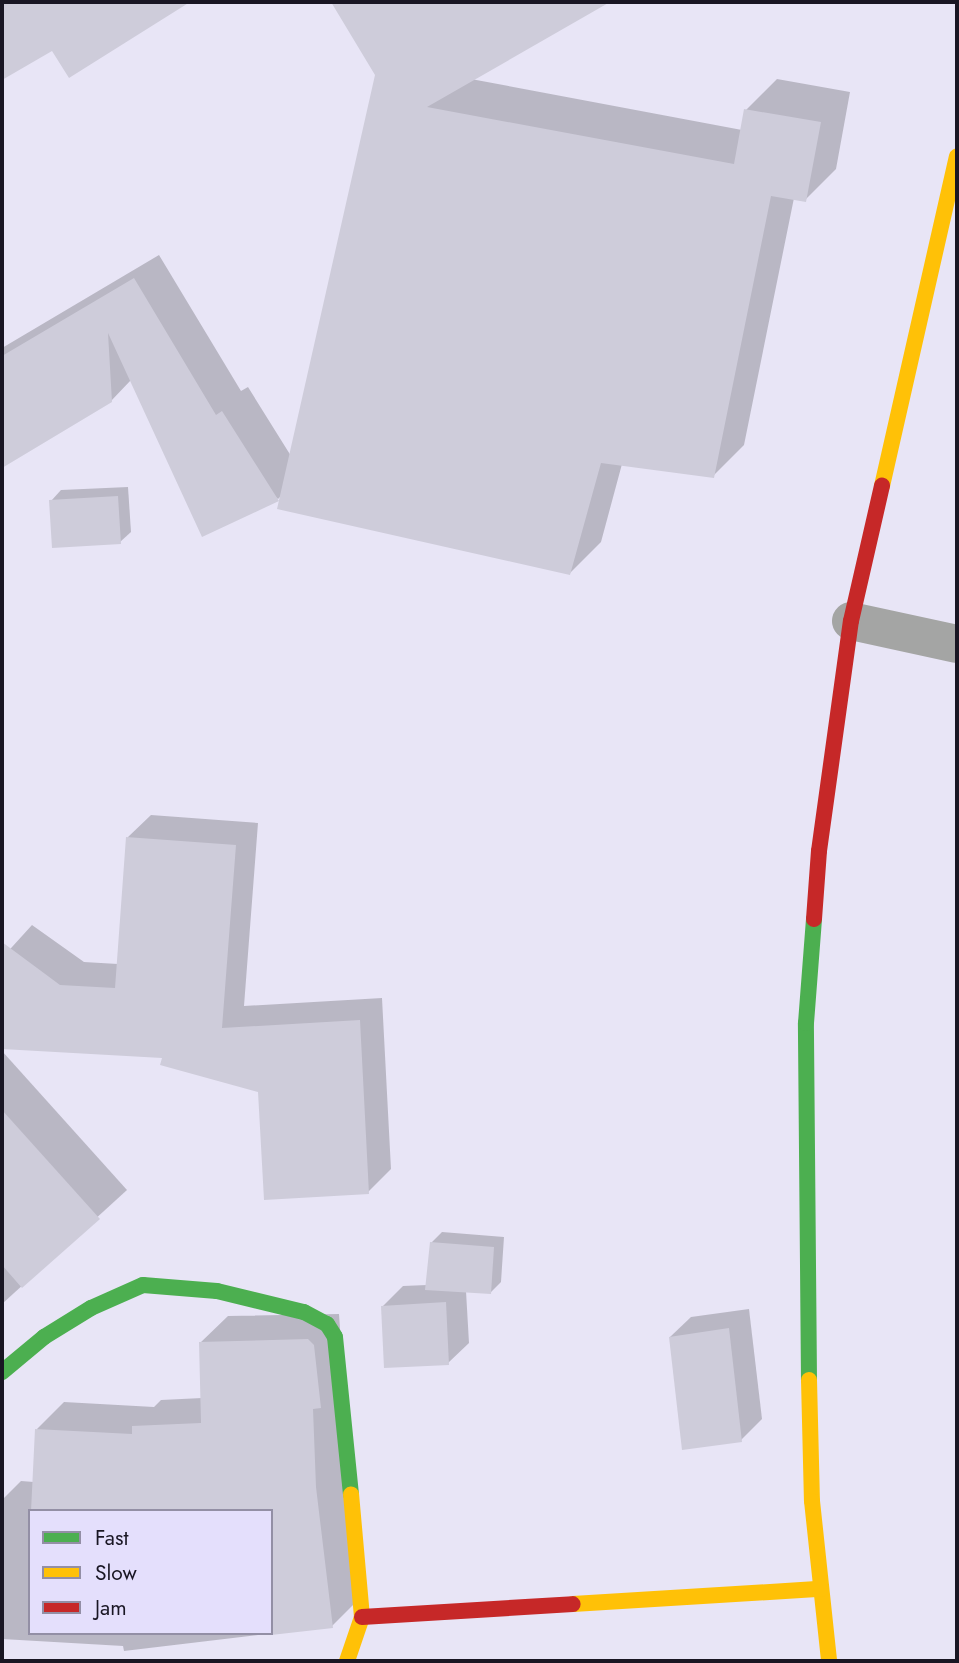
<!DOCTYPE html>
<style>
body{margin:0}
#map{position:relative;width:959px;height:1663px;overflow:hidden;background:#e8e5f6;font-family:Jost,sans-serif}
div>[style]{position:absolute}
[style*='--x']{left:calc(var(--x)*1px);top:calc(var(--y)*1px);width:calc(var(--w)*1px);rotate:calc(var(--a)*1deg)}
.shadow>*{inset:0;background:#0003}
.building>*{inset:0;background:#ceccda}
.street>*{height:38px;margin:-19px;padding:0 19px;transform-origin:19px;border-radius:19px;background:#a4a5a4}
.fast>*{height:16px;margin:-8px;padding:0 8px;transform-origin:8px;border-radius:8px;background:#4caf50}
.slow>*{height:16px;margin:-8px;padding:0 8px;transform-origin:8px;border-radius:8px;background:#ffc107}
.jam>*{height:16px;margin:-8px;padding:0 8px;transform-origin:8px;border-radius:8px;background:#c62828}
span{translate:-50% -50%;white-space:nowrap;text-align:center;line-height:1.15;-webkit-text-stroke:7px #e4dffc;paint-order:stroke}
.frame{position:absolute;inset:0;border:4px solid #191623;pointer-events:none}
.legend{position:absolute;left:28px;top:1509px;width:245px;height:126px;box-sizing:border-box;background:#e4dffc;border:2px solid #938fa5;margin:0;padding:9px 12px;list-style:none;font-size:21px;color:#191623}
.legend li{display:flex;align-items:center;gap:14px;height:35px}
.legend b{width:35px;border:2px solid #938fa5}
</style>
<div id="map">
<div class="shadow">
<div style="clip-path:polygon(2px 2px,186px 2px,70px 76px,52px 49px,2px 78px)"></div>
<div style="clip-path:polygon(333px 2px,596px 2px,582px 16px,471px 79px,742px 130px,746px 110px,777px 79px,850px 92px,836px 169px,805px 200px,794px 198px,744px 445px,713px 476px,622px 464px,601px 542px,570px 573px,282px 495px,278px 499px,131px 380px,111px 401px,2px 466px,2px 348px,159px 255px,241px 391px,248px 387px,291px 456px,377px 75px)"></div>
<div style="clip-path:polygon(128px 487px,131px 532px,120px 542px,51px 501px,61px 490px)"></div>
<div style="clip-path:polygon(151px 815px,258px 823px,244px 1006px,382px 998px,391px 1169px,368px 1192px,260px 1091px,164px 1056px,2px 1047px,2px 958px,32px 925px,84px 962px,118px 964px,128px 837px)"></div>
<div style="clip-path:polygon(2px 1051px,127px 1190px,2px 1304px)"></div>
<div style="clip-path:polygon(442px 1232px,504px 1237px,501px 1282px,490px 1293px,466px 1291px,469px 1343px,448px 1363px,382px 1307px,403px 1286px,427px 1285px,431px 1243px)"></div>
<div style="clip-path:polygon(749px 1309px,762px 1419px,741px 1440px,670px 1337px,691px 1317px)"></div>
<div style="clip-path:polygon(evenodd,339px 1314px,359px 1599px,332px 1626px,124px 1651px,123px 1646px,2px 1639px,2px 1500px,21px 1481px,34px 1482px,37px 1429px,64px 1402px,154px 1407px,161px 1400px,202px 1398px,200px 1343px,228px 1316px,339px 1314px,30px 1511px,271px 1511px,271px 1633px,30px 1633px,30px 1511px)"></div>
</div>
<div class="building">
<div style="clip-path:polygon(2px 2px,190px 2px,69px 78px,52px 51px,2px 80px)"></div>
<div style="clip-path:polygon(331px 2px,610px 2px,427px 107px,734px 164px,744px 109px,821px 122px,806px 202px,771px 196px,714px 478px,601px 463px,570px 575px,277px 509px,375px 75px)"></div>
<div style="clip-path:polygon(134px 278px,216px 415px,222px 411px,279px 501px,202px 537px,108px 333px,112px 402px,2px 468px,2px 356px)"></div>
<div style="clip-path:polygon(118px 496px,121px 544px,52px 548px,49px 500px)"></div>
<div style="clip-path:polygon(126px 837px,236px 845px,222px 1028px,360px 1020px,369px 1194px,264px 1200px,258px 1092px,160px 1065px,162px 1058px,2px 1049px,2px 942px,60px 985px,115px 988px)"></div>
<div style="clip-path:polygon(2px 1110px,100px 1219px,22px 1288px,2px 1265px)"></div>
<div style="clip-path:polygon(430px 1242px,494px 1247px,491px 1294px,425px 1290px)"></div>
<div style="clip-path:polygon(446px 1302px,449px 1365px,384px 1368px,381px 1306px)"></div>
<div style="clip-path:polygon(729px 1328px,742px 1442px,682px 1450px,669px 1337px)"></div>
<div style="clip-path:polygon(308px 1339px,314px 1345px,321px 1408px,313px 1409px,316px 1487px,333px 1628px,271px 1635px,271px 1511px,31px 1511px,35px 1429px,132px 1434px,132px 1426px,201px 1423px,199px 1342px)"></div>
</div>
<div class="street">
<div style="--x:851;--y:621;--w:108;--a:12.2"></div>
</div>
<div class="fast">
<div style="--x:2;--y:1372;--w:55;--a:-39.8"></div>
<div style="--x:44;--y:1337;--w:55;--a:-31.7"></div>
<div style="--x:91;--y:1308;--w:57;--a:-23.9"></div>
<div style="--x:143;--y:1285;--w:74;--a:4.6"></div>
<div style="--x:217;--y:1291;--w:89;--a:13.6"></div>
<div style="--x:304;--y:1312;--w:26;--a:28"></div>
<div style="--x:327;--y:1324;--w:15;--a:58"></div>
<div style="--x:335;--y:1337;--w:158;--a:84.2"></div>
<div style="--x:809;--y:1380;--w:357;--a:-90.5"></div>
<div style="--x:806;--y:1023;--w:104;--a:-85.6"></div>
</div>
<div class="slow">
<div style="--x:882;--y:486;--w:338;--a:-77.2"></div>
<div style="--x:809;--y:1380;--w:121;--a:88.6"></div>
<div style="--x:812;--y:1501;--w:161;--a:83.9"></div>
<div style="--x:573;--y:1604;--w:248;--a:-3.5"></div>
<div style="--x:347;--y:1661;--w:46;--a:-71.2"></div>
<div style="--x:362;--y:1617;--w:123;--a:-95.1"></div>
</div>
<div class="jam">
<div style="--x:814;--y:919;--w:68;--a:-85.8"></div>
<div style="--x:819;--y:851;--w:232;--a:-82.1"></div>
<div style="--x:851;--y:621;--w:139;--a:-77.1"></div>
<div style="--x:362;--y:1617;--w:211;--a:-3.5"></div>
</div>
<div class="frame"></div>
<ul class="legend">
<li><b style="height:9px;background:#4caf50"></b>Fast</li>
<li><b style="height:9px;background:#ffc107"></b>Slow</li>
<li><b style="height:9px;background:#c62828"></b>Jam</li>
</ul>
</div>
